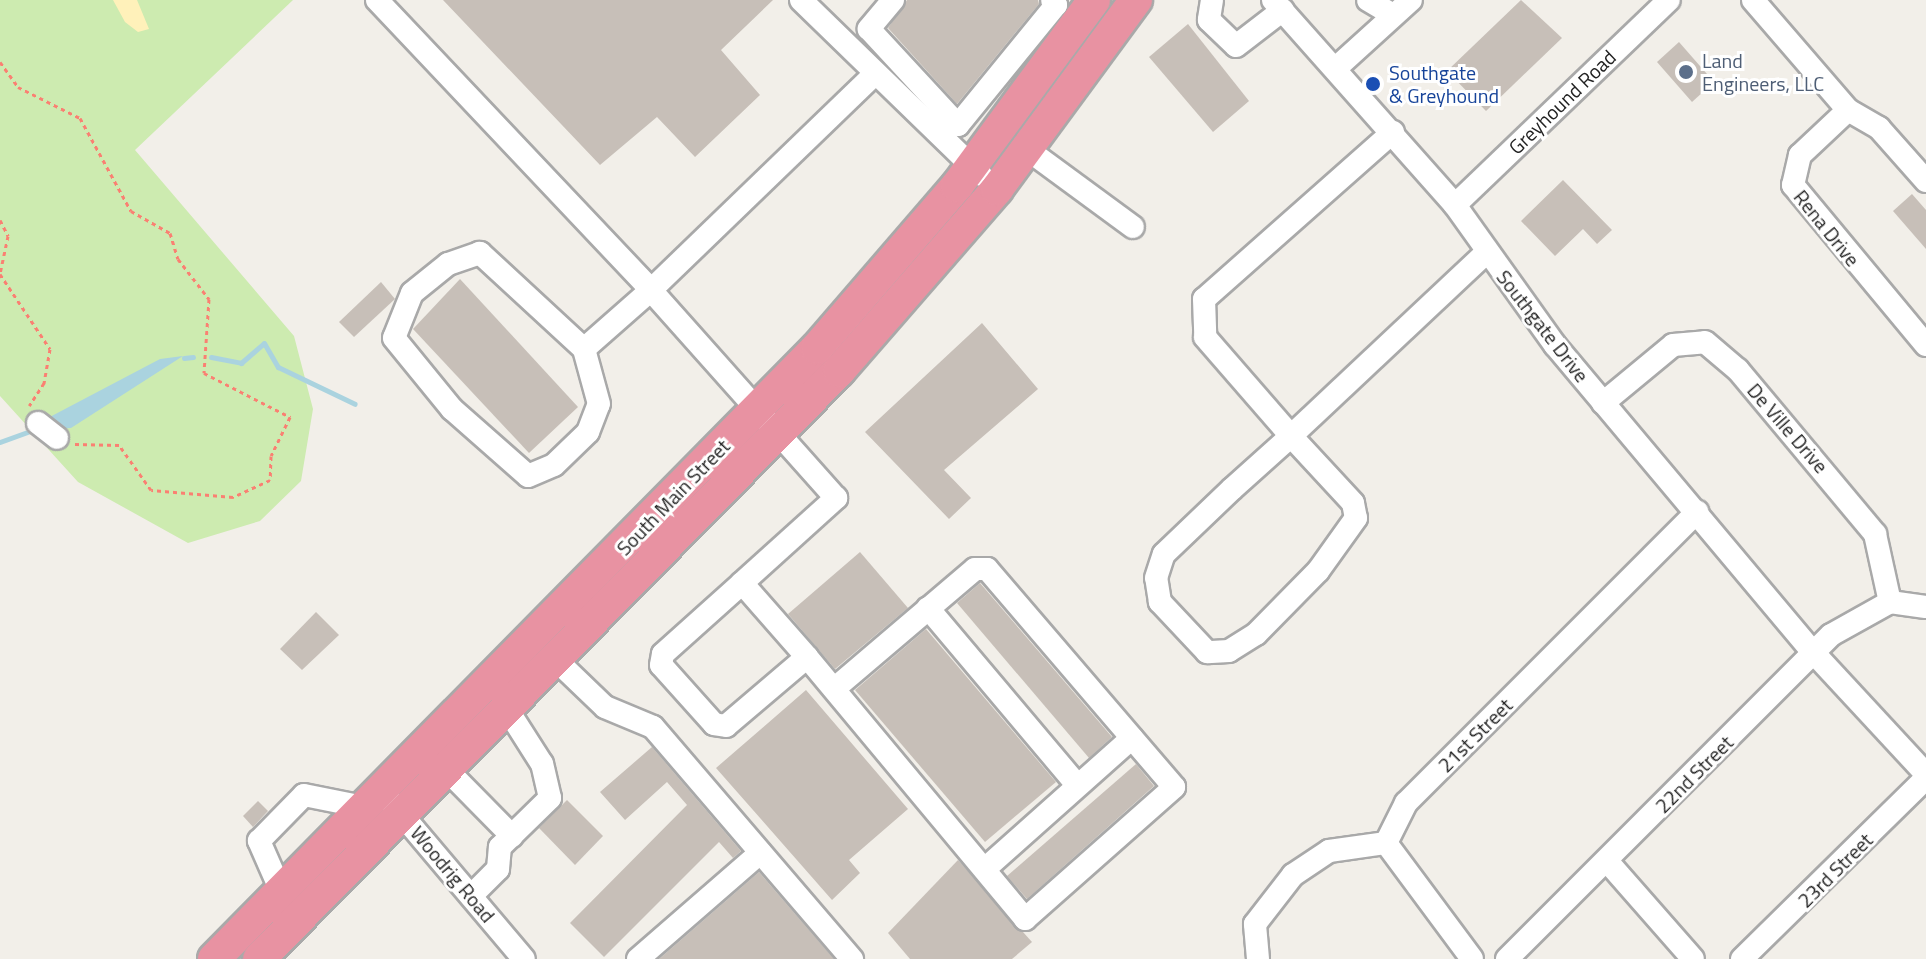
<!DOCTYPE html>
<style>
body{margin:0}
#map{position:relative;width:1926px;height:959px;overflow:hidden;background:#f2efe9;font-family:"Titillium Web",sans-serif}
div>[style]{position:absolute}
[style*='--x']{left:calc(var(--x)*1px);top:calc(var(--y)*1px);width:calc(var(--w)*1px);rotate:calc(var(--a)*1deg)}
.grass>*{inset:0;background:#cdebb0}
.sand>*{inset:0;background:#fff1ba}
.water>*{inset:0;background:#aad3df}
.stream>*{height:5px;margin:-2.5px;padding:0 2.5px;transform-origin:2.5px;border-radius:2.5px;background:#aad3df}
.building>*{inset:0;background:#c7bfb8}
.path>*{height:3px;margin-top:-1.5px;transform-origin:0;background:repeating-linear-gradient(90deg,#fa8072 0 4px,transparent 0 8px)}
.roads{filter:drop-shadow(2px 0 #a9a9a9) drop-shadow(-2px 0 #a9a9a9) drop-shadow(0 2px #a9a9a9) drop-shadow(0 -2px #a9a9a9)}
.minor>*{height:22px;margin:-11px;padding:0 11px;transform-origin:11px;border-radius:11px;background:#fff}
.highway>*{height:32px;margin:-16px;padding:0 16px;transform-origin:16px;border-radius:16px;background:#e892a2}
.dots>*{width:22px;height:22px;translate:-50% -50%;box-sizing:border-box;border:4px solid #fff;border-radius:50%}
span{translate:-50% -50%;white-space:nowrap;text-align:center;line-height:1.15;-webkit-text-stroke:6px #fff;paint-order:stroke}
.service-label{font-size:20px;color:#4e5e75}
.left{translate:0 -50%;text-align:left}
.transit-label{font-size:20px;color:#164399}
.street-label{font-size:20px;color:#222}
</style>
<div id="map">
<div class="grass">
<div style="clip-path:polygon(0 0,293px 0,135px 150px,294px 336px,313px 409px,301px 481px,260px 521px,188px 543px,78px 482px,0 396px)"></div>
</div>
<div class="sand">
<div style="clip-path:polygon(113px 0,137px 0,149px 29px,138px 32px,125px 22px)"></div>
</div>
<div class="water">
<div style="clip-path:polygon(183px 356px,71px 428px,54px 429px,46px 419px,160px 359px)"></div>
</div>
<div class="stream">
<div style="--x:211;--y:357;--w:31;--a:11"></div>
<div style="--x:241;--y:363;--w:30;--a:-41"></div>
<div style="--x:264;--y:343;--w:28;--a:60"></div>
<div style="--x:278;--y:367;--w:85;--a:25.7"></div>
<div style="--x:184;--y:358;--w:9;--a:-6"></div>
<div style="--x:0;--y:442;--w:38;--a:-20"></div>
</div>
<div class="building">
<div style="clip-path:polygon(443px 0,773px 0,721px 50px,760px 95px,695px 157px,657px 117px,600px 165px)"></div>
<div style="clip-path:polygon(907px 0,1038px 0,1039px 4px,957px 104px,888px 28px)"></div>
<div style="clip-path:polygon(1521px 0,1562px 38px,1486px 111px,1447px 71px)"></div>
<div style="clip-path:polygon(1188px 24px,1249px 101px,1213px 132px,1149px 57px)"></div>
<div style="clip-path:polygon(1679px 42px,1714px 82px,1692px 102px,1657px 62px)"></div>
<div style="clip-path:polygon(1563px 180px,1612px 230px,1597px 244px,1583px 229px,1555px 256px,1521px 221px)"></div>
<div style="clip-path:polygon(1912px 194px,1926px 210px,1926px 249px,1893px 211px)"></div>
<div style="clip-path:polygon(460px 279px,578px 407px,529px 453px,413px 329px)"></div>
<div style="clip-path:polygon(381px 282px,395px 299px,354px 337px,339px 322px)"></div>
<div style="clip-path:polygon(982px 323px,1038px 389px,944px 470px,971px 498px,949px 519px,865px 432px)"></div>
<div style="clip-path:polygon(860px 552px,908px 608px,835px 669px,788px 614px)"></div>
<div style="clip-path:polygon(980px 583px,1112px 737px,1089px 758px,957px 603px)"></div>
<div style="clip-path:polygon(316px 612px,339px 635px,302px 670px,280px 649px)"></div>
<div style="clip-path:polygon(926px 629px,1056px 782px,985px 842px,855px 690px)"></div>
<div style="clip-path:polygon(806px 690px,908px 809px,849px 860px,860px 873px,832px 900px,716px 768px)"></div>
<div style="clip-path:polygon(652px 747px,741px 851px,733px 858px,719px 842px,604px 957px,570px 923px,687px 805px,667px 782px,625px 820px,600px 792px)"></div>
<div style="clip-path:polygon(1136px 764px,1154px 786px,1027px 899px,1007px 876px)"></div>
<div style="clip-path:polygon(567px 800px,603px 836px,575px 865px,539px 828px)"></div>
<div style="clip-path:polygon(258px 801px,268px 811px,253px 827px,243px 816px)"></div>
<div style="clip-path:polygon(958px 860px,1032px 942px,1012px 959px,910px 959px,888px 933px)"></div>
<div style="clip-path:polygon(759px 872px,834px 959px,659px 959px)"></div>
</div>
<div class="path">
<div style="--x:0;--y:62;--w:31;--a:54"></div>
<div style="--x:18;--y:87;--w:69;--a:26.6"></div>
<div style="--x:80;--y:118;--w:106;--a:61.3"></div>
<div style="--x:131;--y:211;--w:45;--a:29.4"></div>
<div style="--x:170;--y:233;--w:27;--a:73"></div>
<div style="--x:178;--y:259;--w:51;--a:52.2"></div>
<div style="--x:209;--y:299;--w:74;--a:93.9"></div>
<div style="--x:204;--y:373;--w:97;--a:27.1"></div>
<div style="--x:290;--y:417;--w:43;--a:116"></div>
<div style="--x:271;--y:456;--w:24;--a:92"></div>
<div style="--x:270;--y:480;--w:41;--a:155.3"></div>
<div style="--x:233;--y:497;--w:82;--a:-175.1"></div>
<div style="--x:151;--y:490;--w:55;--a:-125.4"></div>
<div style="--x:119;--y:445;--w:44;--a:-178.7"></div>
<div style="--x:0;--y:220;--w:18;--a:63"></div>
<div style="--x:8;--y:236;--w:39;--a:102"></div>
<div style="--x:0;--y:274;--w:90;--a:56.3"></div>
<div style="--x:50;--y:349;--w:35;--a:100"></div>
<div style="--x:44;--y:383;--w:27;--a:123"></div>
</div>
<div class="roads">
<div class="minor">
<div style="--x:377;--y:0;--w:399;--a:46.6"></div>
<div style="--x:651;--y:290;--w:89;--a:138.6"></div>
<div style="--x:584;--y:349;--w:142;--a:-137.3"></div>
<div style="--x:480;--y:253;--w:34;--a:161"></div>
<div style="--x:448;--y:264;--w:46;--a:141.1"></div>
<div style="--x:412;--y:293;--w:48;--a:111.8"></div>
<div style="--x:394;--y:338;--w:92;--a:50.8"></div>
<div style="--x:452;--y:409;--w:101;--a:41.4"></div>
<div style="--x:528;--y:476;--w:28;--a:-23"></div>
<div style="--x:554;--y:465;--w:47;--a:-44.1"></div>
<div style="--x:588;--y:432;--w:30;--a:-69"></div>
<div style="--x:599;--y:404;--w:57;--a:-105.3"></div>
<div style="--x:801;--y:0;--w:251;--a:44.2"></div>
<div style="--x:893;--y:0;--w:38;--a:130"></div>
<div style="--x:869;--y:29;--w:131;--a:47.2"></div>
<div style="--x:958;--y:125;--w:155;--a:-50.8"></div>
<div style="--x:1056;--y:5;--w:6;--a:-129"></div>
<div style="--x:1212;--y:0;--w:20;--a:99"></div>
<div style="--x:1209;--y:20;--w:37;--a:44"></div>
<div style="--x:1236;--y:46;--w:59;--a:-37.5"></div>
<div style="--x:1273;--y:0;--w:274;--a:48.4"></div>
<div style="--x:1455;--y:205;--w:172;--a:54.5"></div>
<div style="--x:1555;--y:345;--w:401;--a:50"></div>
<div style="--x:1813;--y:652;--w:166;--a:47.2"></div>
<div style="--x:1368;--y:0;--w:29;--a:31"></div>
<div style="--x:1753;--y:0;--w:145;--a:49.2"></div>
<div style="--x:1848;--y:110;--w:36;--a:30"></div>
<div style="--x:1879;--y:128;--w:71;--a:48.4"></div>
<div style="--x:1336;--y:68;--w:101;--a:-42.2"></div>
<div style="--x:1848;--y:110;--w:66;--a:136.8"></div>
<div style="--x:1800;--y:155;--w:31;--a:103"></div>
<div style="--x:1793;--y:185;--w:208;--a:50.3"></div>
<div style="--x:1393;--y:132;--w:252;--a:138.5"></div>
<div style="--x:1204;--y:299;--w:38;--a:88"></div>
<div style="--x:1205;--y:337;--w:131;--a:49"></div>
<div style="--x:1291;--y:436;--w:91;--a:47.2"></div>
<div style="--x:1353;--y:503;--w:15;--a:79"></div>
<div style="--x:1356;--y:518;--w:65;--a:125.6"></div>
<div style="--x:1318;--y:571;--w:88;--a:134.5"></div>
<div style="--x:1256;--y:634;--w:32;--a:148"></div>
<div style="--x:1229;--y:651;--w:22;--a:177"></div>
<div style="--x:1207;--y:652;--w:69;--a:-133.2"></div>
<div style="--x:1160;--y:602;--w:24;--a:-99"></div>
<div style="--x:1156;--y:578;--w:25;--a:-72"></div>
<div style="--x:1164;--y:554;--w:94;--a:-43.7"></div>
<div style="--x:1232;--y:489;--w:79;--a:-41.9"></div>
<div style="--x:1291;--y:436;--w:269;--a:-43.2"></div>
<div style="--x:1028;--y:150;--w:130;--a:36.3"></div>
<div style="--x:1455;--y:205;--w:296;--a:-43.8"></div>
<div style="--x:1603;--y:403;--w:91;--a:-39.6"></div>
<div style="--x:1673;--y:345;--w:32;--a:-5"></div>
<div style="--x:1705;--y:342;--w:43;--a:40.3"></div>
<div style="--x:1738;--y:370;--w:214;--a:50.1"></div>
<div style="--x:1875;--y:534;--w:70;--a:77.6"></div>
<div style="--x:38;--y:423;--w:24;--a:38"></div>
<div style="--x:742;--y:583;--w:98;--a:48.7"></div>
<div style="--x:807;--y:657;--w:106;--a:139.6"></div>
<div style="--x:726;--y:726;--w:12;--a:-171"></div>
<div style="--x:714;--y:724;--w:79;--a:-131.9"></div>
<div style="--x:661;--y:665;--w:11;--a:-80"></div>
<div style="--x:663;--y:654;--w:106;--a:-41.9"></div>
<div style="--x:742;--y:583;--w:127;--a:-42.1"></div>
<div style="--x:836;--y:498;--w:278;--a:-131.7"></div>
<div style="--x:651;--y:290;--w:311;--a:-44"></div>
<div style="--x:928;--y:608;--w:231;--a:49.9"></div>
<div style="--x:807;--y:657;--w:341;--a:50.2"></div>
<div style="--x:1025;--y:919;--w:199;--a:-41.5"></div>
<div style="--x:1174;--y:787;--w:287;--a:-130.6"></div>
<div style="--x:987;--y:569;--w:12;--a:180"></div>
<div style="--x:975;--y:569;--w:185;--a:139.6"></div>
<div style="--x:556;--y:660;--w:68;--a:43.8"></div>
<div style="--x:605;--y:707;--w:52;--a:22.6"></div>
<div style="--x:653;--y:727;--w:306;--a:49.4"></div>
<div style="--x:446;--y:769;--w:94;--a:45.4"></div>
<div style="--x:392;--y:803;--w:204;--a:49.8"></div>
<div style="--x:1386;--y:843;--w:45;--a:-63.4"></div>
<div style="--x:1406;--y:803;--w:412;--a:-45"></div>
<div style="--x:1386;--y:843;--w:144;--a:53.4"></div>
<div style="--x:1607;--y:861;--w:130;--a:48.7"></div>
<div style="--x:987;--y:867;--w:194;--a:-41.7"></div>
<div style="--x:281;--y:891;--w:55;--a:-113.7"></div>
<div style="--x:259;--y:841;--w:64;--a:-45.6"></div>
<div style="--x:304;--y:795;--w:61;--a:11.3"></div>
<div style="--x:471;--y:896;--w:38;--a:-45"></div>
<div style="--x:498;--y:869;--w:22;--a:-85"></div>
<div style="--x:500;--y:847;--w:70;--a:-44.4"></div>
<div style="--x:550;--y:798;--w:35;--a:-103"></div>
<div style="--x:542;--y:764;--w:65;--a:-122.5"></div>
<div style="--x:638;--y:959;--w:162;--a:-41"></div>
<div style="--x:1258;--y:959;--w:35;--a:-95"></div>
<div style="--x:1255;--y:924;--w:62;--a:-52.2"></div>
<div style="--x:1293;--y:875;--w:43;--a:-33.7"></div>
<div style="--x:1329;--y:851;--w:58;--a:-8"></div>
<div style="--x:1507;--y:959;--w:458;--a:-45"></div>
<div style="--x:1831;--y:635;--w:68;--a:-29.2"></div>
<div style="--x:1890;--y:602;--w:36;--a:8"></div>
<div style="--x:1742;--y:959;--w:258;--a:-44.5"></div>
</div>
<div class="highway">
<div style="--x:214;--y:959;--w:858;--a:-45.38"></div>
<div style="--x:817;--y:348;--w:214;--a:-49.2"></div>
<div style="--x:957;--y:186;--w:231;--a:-53.6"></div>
<div style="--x:259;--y:959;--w:826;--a:-45.39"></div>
<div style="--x:839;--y:371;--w:241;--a:-49"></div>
<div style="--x:997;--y:189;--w:235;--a:-53.7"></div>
</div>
</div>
<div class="dots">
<div style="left:1686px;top:72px;background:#5c6f8a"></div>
<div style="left:1373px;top:84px;background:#1a4fb4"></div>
</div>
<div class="service-label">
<span class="left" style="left:1702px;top:72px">Land<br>Engineers, LLC</span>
</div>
<div class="transit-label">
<span class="left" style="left:1389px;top:84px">Southgate<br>&amp; Greyhound</span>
</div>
<div class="street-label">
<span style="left:1562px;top:102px;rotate:-44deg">Greyhound Road</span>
<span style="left:1827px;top:228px;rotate:51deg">Rena Drive</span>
<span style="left:1543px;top:326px;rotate:52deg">Southgate Drive</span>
<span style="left:1788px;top:428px;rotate:49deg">De Ville Drive</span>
<span style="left:673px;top:497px;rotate:-46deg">South Main Street</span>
<span style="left:1475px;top:735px;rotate:-45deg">21st Street</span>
<span style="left:1694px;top:774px;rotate:-45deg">22nd Street</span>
<span style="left:1835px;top:870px;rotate:-45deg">23rd Street</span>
<span style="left:453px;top:874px;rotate:50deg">Woodrig Road</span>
</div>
</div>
